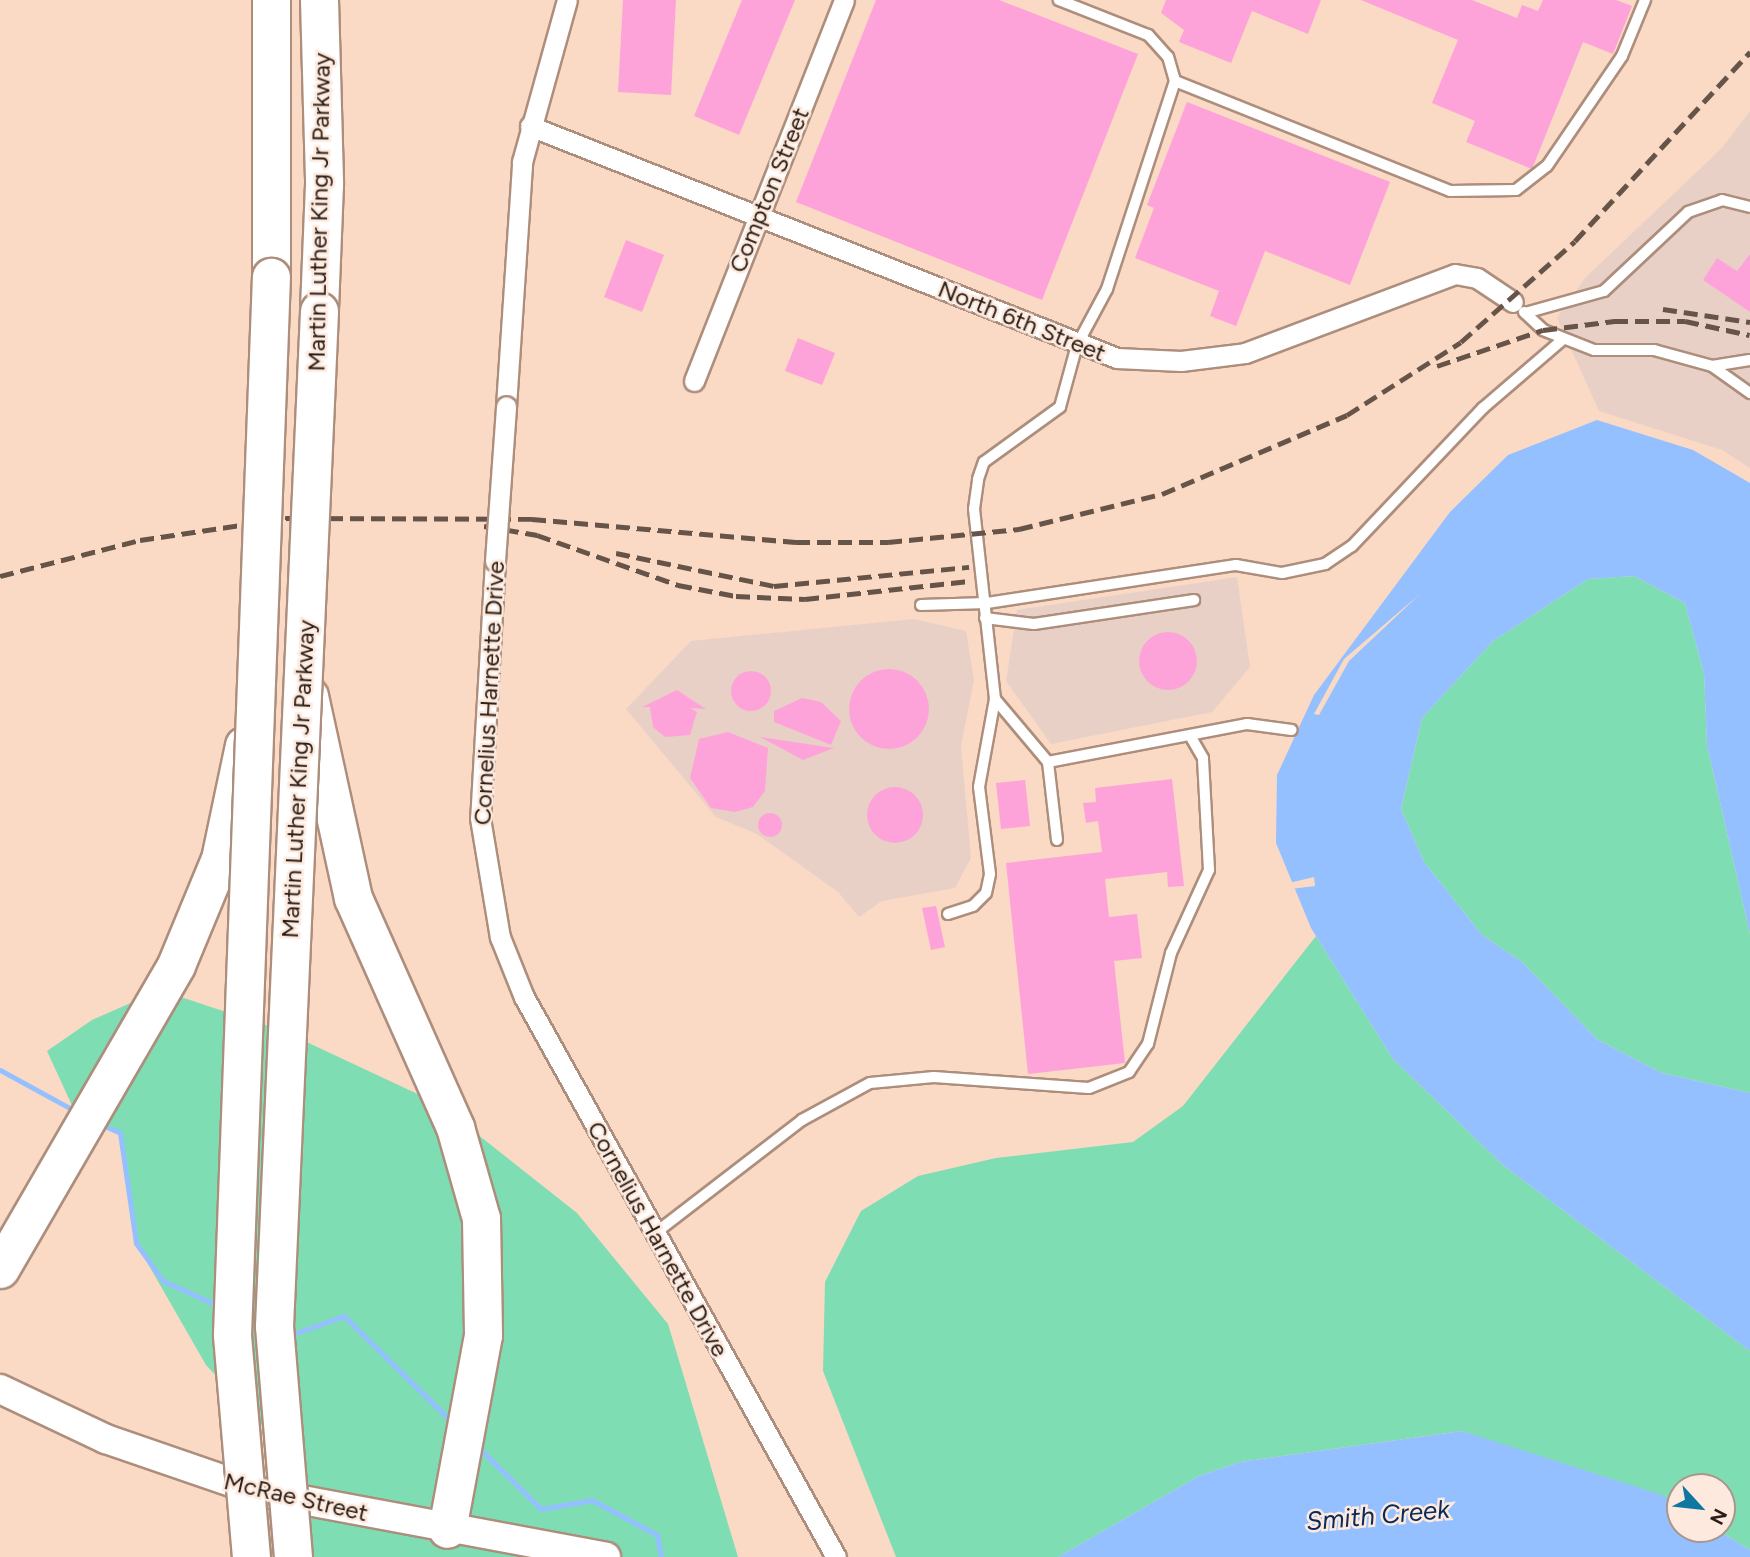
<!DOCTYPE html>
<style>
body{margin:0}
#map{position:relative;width:1750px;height:1557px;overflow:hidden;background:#fad9c5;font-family:Figtree,sans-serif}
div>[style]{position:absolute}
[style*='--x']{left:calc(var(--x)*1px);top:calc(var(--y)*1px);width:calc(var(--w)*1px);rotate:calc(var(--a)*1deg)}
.industrial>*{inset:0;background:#e9d0c7}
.green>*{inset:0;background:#7fddb4}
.water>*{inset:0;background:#95c0ff}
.pier>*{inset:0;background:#fad9c5}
.stream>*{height:5px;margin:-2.5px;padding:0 2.5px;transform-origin:2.5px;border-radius:2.5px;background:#95c0ff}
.building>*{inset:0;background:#fea3da}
.round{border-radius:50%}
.roads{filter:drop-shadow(2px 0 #ad8e7c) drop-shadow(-2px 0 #ad8e7c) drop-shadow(0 2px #ad8e7c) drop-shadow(0 -2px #ad8e7c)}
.lane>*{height:10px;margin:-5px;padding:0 5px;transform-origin:5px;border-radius:5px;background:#fff}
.street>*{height:19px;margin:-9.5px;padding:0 9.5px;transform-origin:9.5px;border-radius:9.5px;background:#fff}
.secondary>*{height:28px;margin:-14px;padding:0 14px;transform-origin:14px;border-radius:14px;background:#fff}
.highway>*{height:37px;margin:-18.5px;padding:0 18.5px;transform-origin:18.5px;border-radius:18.5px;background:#fff}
.rail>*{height:5px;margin-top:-2.5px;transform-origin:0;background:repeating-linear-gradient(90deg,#665449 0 14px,transparent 0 21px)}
.bridges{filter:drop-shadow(2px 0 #ad8e7c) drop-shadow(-2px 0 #ad8e7c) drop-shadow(0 2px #ad8e7c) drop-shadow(0 -2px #ad8e7c)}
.street-bridge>*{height:19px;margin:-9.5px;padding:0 9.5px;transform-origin:9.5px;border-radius:9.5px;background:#fff}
.highway-bridge>*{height:37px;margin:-18.5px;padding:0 18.5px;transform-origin:18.5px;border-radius:18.5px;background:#fff}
span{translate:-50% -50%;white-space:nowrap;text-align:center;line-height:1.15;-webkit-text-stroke:5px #fde9dd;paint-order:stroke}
.street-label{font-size:24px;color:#291d16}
.water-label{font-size:26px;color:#082b5a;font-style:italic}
.north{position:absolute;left:1666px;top:1473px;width:70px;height:70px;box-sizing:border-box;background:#fde9dd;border:2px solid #a8978d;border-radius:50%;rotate:117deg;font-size:19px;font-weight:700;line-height:28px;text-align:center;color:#291d16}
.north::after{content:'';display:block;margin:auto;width:24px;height:32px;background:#0e78a3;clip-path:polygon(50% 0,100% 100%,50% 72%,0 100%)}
</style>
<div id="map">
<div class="industrial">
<div style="clip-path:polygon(1750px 111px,1750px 468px,1722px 450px,1599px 411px,1557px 318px,1585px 278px,1722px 148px)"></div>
<div style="clip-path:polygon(1237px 577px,1250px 667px,1212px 712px,1051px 744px,1006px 681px,1017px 610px)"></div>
<div style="clip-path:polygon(914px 619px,966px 631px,974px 680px,961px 746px,971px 858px,955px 888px,882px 901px,859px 917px,838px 892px,757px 834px,716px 817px,626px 709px,691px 641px)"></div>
</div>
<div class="green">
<div style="clip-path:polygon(1634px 576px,1685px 603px,1704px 674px,1707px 745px,1750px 934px,1750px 1093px,1662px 1073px,1598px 1040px,1522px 962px,1482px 935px,1424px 862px,1401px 809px,1422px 718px,1493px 641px,1588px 579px)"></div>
<div style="clip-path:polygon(1316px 936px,1393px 1059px,1504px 1166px,1750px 1351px,1750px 1550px,1716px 1529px,1722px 1529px,1722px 1487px,1680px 1487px,1680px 1507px,1462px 1431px,1240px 1462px,1199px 1476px,1058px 1557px,896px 1557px,823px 1371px,825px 1282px,861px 1211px,918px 1176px,996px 1158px,1133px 1142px,1183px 1106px)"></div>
<div style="clip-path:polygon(160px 990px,283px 1031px,439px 1104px,577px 1213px,668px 1324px,738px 1557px,289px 1557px,268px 1432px,206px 1365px,136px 1243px,120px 1133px,75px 1112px,47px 1051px,92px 1020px)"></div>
</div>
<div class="water">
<div style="clip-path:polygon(1597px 420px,1693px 450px,1750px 483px,1750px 934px,1707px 745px,1704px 674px,1685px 603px,1634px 576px,1588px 579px,1493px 641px,1422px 718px,1401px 809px,1424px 862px,1482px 935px,1522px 962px,1598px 1040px,1662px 1073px,1750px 1093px,1750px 1351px,1504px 1166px,1393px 1059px,1311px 928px,1276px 843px,1277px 775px,1314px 695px,1450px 512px,1508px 455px)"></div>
<div style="clip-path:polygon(1462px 1431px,1662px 1495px,1680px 1507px,1680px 1529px,1716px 1529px,1750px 1550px,1750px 1557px,1058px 1557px,1199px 1476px,1240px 1462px)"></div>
</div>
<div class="pier">
<div style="clip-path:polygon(1420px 594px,1349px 661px,1319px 715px,1314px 714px,1344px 659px)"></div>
<div style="clip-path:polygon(1314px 877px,1315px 886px,1291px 889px,1289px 883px)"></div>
</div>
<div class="stream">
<div style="--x:0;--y:1070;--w:88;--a:28.6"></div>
<div style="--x:98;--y:1123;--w:24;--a:24"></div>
<div style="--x:120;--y:1133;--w:111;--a:81.7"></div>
<div style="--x:136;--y:1243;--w:47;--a:54.6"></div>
<div style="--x:163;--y:1281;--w:64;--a:24.1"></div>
<div style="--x:287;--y:1336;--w:60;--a:-19.3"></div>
<div style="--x:344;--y:1316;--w:153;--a:44.5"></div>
<div style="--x:478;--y:1447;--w:88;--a:44.5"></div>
<div style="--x:541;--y:1509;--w:52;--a:-10"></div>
<div style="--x:592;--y:1500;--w:74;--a:28.3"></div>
<div style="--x:657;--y:1535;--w:22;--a:80"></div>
</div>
<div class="building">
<div style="clip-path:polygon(623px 0,676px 0,671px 95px,618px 92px)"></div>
<div style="clip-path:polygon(742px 0,795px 0,739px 135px,694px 116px)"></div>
<div style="clip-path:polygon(876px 0,999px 0,1138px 54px,1042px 300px,796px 202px)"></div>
<div style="clip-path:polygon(1166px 0,1321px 0,1308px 34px,1252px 11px,1231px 63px,1179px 42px,1184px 30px,1161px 13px)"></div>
<div style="clip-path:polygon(1361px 0,1472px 0,1517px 18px,1522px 5px,1538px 11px,1543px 0,1616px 0,1632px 6px,1613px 54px,1583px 42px,1532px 169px,1466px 142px,1475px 121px,1432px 103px,1458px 40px)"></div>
<div style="clip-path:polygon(1187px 102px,1390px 182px,1350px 285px,1265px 251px,1236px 326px,1210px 316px,1219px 291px,1135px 258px,1154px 208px,1147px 205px)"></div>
<div style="clip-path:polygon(626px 240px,664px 255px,642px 312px,604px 297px)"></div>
<div style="clip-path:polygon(1750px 254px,1750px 312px,1703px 280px,1717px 258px,1737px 271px)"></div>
<div style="clip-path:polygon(798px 338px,835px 353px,822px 385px,785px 371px)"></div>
<div class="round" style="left:1139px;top:632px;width:58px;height:58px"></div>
<div class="round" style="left:849px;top:669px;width:80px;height:80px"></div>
<div class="round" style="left:731px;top:671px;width:40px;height:40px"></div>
<div style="clip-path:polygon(677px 690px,706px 709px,690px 708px,697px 712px,690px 735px,665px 737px,653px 727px,650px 707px,642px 707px)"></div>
<div style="clip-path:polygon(802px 698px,821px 702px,841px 721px,831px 745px,774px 722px,774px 711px)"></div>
<div style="clip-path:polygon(728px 732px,768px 748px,765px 791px,753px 807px,735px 812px,711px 808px,690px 778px,699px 739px)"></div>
<div style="clip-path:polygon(760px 737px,834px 748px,803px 760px)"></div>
<div style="clip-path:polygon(1172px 779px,1184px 886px,1168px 887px,1167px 872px,1105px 879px,1109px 917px,1137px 914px,1142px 958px,1114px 961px,1125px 1063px,1028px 1074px,1006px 863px,1102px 852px,1098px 821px,1086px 823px,1083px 803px,1096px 802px,1095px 788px)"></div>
<div style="clip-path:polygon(1025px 780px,1030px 826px,1001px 829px,996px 783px)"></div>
<div class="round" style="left:867px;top:787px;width:56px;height:56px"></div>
<div class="round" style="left:758px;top:813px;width:24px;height:24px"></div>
<div style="clip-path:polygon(936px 906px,945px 947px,931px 950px,922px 908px)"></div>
</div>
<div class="roads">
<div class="lane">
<div style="--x:1175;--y:81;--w:296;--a:21.8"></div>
<div style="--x:1450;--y:191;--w:66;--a:-0.9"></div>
<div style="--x:1516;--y:190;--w:39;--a:-38"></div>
<div style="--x:1547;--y:166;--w:133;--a:-55.7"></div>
<div style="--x:1622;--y:56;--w:61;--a:-67.7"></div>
<div style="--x:1524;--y:312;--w:26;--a:43"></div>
<div style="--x:1543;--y:330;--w:55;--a:21.4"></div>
<div style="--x:1594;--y:350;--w:60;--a:0"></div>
<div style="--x:1654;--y:350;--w:60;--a:15.4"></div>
<div style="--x:1712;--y:366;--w:38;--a:-9"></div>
<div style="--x:1525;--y:313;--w:82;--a:-15.6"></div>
<div style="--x:1604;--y:291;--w:115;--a:-43.2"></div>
<div style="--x:1688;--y:212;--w:36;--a:-19"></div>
<div style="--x:1722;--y:200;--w:29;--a:14"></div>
<div style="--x:1712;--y:366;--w:47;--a:35.4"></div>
<div style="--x:921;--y:605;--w:66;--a:-1.7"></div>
<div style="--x:987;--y:603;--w:252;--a:-8.7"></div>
<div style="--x:1236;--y:565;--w:47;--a:9.9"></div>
<div style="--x:1282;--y:573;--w:44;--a:-11.8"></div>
<div style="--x:1325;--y:564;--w:32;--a:-34"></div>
<div style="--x:1352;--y:546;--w:190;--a:-46.5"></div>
<div style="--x:1483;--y:408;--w:104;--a:-40.7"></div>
<div style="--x:985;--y:618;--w:49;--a:7"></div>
<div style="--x:1034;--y:624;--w:162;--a:-8.5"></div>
<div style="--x:1048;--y:762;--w:203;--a:-10.8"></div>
<div style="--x:1247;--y:724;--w:45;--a:7.6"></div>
<div style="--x:1057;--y:840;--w:79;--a:-96.6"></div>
<div style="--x:1048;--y:762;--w:82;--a:-130.1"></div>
<div style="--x:995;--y:699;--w:191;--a:-96.3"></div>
<div style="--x:974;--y:509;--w:30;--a:-82"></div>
<div style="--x:978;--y:479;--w:18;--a:-71"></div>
<div style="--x:984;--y:462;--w:94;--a:-35.9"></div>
<div style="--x:1060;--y:407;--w:64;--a:-74.7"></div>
<div style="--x:1077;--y:345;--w:64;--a:-61.8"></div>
<div style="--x:1107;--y:289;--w:219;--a:-71.9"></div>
<div style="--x:1175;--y:81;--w:25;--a:-106"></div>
<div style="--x:1168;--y:57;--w:30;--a:-132"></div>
<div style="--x:1148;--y:35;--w:96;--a:-158.5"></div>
<div style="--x:948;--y:914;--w:26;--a:-18"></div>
<div style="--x:973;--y:906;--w:18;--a:-45"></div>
<div style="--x:986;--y:893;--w:19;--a:-78"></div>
<div style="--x:990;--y:874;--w:88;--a:-97.2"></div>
<div style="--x:979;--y:787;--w:89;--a:-79.7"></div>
<div style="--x:654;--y:1234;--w:187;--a:-37.6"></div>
<div style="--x:802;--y:1120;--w:77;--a:-28.6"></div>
<div style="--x:870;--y:1083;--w:64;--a:-5.4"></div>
<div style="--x:934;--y:1077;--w:155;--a:4.1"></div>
<div style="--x:1089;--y:1088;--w:43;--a:-21.8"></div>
<div style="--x:1129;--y:1072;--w:34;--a:-56"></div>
<div style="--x:1148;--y:1044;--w:94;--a:-75.8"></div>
<div style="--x:1171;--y:953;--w:91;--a:-65.4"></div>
<div style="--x:1209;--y:870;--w:112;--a:-93.1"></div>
<div style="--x:1203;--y:758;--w:22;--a:-120"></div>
</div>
<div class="street">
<div style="--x:530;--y:126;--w:631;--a:21.57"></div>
<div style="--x:1117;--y:358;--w:64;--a:2.7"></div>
<div style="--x:1181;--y:361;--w:64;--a:-7.1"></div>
<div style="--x:1245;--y:353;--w:224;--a:-20.6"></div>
<div style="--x:1455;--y:274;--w:22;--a:10"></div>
<div style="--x:1477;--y:278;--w:43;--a:33.7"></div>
<div style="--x:694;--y:381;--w:409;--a:-68.5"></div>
<div style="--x:506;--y:406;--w:245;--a:-86.2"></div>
<div style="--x:522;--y:162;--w:168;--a:-74.5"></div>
<div style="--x:495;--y:561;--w:257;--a:93.3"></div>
<div style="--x:480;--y:818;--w:121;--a:80.5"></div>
<div style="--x:500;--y:937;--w:65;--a:68.2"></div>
<div style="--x:524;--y:997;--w:641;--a:60.88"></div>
</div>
<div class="secondary">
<div style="--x:0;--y:1389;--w:117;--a:25.3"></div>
<div style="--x:106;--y:1439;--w:163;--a:19"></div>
<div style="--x:260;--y:1492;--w:352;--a:10.6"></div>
</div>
<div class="highway">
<div style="--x:271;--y:0;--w:277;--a:90"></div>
<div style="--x:319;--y:0;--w:184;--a:88.4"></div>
<div style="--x:324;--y:184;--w:127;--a:92.3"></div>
<div style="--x:309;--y:696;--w:207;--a:77.7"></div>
<div style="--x:353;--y:898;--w:251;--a:66"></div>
<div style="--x:455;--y:1127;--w:95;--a:74.1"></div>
<div style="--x:481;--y:1218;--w:117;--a:89"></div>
<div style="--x:483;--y:1335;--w:197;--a:100.5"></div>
<div style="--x:0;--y:1269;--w:351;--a:-59.9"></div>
<div style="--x:176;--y:965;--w:115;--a:-67.5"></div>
<div style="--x:220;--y:859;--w:116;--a:-78.1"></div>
</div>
</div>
<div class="rail">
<div style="--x:1663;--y:309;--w:88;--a:8.5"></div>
<div style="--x:1437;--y:366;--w:112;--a:-18.8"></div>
<div style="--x:1543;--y:330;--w:72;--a:-7.2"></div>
<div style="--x:1614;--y:321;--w:71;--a:0"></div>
<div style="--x:1685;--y:321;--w:66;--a:12.2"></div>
<div style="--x:484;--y:526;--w:54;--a:9.6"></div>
<div style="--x:537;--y:535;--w:150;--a:19.5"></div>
<div style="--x:678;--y:585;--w:59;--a:10.7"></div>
<div style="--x:736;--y:596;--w:69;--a:2.5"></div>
<div style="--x:805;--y:599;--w:165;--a:-6.3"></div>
<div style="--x:616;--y:553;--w:161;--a:11.8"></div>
<div style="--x:774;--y:586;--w:196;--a:-5.6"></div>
<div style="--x:0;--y:576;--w:145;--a:-14.4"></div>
<div style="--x:140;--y:540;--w:149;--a:-8.5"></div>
<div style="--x:287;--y:518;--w:245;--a:0.2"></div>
<div style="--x:532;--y:519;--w:265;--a:5"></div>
<div style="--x:796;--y:542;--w:92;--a:0"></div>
<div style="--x:888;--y:542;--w:132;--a:-5.7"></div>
<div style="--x:1019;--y:529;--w:147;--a:-13.8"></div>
<div style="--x:1162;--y:494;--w:201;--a:-23.1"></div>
<div style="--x:1347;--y:415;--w:135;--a:-32.6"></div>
<div style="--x:1461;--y:342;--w:152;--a:-41.5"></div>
<div style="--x:1575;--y:241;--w:258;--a:-47.2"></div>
</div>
<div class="bridges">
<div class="street-bridge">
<div style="--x:495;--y:561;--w:155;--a:-85.9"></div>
</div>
<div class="highway-bridge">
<div style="--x:251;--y:1557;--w:224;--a:-94.9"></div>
<div style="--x:232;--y:1334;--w:1058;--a:-87.89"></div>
<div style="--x:293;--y:1557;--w:232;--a:-94.7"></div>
<div style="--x:274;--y:1326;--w:1016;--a:-87.46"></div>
</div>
</div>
<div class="street-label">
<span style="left:769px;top:190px;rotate:-68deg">Compton Street</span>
<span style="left:319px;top:212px;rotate:-89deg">Martin Luther King Jr Parkway</span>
<span style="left:1022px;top:321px;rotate:22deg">North 6th Street</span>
<span style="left:489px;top:693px;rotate:-87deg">Cornelius Harnette Drive</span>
<span style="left:298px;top:779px;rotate:-87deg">Martin Luther King Jr Parkway</span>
<span style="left:658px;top:1239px;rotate:61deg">Cornelius Harnette Drive</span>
<span style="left:296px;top:1497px;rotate:13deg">McRae Street</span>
</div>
<div class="water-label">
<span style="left:1378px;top:1516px;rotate:-5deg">Smith Creek</span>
</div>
<div class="north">N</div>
</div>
